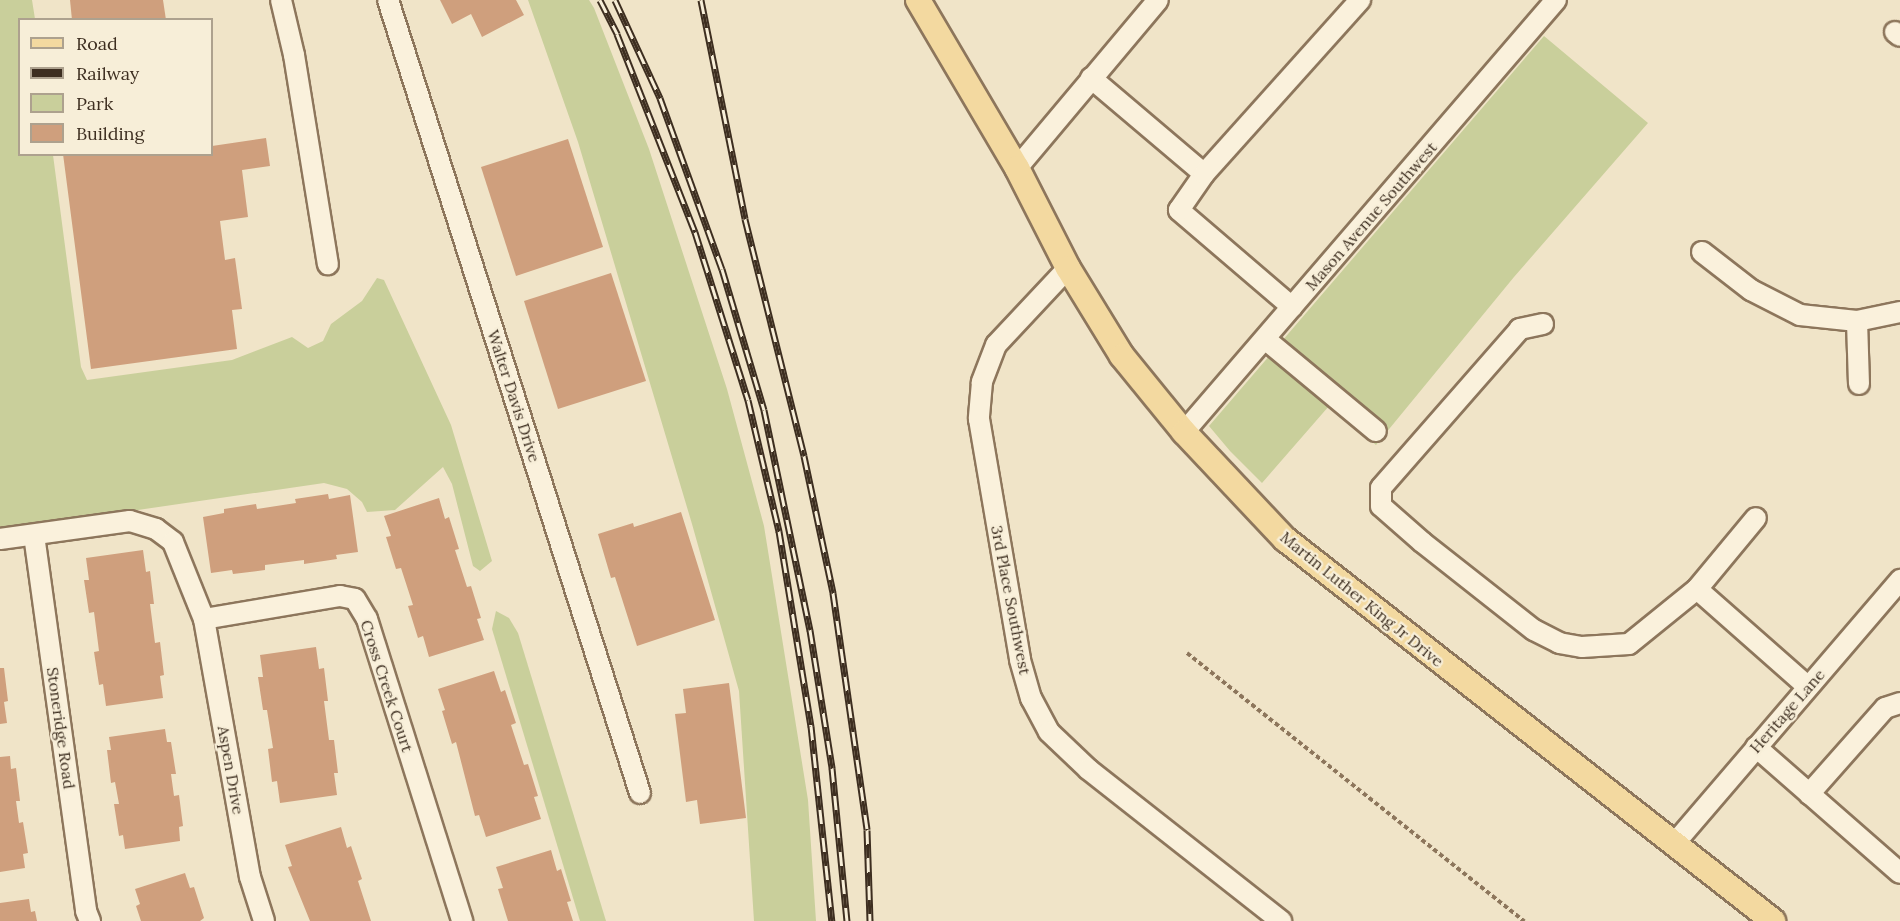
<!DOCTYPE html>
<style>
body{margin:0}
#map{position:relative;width:1900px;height:921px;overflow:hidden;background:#f0e4c8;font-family:Lora,serif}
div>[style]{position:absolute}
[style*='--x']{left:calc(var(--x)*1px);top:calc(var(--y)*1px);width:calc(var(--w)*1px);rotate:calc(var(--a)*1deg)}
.green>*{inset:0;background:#c9cf9b}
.building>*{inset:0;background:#cf9f7d}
.path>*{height:4px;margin-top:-2px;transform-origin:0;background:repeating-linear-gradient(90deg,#8d765c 0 4.5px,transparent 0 7.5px)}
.roads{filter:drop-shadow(2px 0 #8d765c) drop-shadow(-2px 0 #8d765c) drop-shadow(0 2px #8d765c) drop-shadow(0 -2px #8d765c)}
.minor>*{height:20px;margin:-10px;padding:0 10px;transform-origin:10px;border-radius:10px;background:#faf1dc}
.major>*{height:24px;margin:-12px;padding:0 12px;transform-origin:12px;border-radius:12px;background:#f3d9a0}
.rail>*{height:7px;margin-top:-3.5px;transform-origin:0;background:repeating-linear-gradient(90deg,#f7eed8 0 14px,#3d2e20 0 28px);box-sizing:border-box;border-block:2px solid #3d2e20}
span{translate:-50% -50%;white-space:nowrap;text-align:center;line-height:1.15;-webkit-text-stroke:4.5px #f7eed8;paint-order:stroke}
.street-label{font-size:16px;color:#3d2e20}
.legend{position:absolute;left:18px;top:18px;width:195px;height:138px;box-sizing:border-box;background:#f7eed8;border:2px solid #ada18e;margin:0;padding:8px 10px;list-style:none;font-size:18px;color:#3d2e20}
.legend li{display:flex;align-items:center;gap:12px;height:30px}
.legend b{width:30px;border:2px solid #ada18e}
</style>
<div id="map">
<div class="green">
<div style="clip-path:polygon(0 0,32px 0,35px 19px,20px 20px,20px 154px,53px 155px,81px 367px,87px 380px,232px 360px,292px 337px,308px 348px,323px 341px,331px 324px,362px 301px,377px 278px,384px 280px,451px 425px,492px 561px,480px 571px,473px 566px,452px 484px,443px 467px,395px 510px,367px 512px,362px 502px,347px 489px,324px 483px,0 530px)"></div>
<div style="clip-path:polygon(528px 0,589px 0,594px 8px,649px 149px,727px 389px,764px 526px,808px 800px,816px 921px,754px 921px,739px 691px,692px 524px,578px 142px)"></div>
<div style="clip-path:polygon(1544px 36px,1648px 123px,1514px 277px,1376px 445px,1329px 406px,1262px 483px,1230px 451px,1209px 426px)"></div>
<div style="clip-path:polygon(496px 611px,509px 618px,518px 633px,606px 921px,580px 921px,492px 629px)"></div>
</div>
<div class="building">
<div style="clip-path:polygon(70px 0,163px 0,166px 20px,72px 20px)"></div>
<div style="clip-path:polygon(440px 0,516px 0,524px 15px,482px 37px,471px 14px,452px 24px)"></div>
<div style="clip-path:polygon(266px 138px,270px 166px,242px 170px,248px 217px,220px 221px,225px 260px,235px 258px,242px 309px,232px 310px,237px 349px,91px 369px,63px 154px,212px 154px,212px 146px)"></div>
<div style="clip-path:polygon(568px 139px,603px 247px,516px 276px,481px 167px)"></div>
<div style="clip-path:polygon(611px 273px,646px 381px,558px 409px,524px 301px)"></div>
<div style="clip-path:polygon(328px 494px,329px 499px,350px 495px,358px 552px,336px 555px,337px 559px,304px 564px,304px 560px,265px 565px,265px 570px,233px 574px,232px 570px,211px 573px,203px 517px,224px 513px,224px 509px,256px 504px,257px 509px,296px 503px,295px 499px)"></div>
<div style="clip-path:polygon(439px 498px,445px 519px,449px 517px,459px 549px,455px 550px,467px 587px,471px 586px,481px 618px,477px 619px,484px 640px,429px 657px,423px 636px,418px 638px,408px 606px,413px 605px,401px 568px,396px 569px,386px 537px,391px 536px,384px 516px)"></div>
<div style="clip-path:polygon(681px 512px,715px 620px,637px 646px,615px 577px,611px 578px,598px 534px,633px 523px,634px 527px)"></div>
<div style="clip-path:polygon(143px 550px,146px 572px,150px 571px,154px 604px,150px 604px,155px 643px,160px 642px,164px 675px,160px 676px,163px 698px,106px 706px,103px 684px,99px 685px,94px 652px,99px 651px,94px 612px,89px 613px,84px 580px,89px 580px,86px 558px)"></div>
<div style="clip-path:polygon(316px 647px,319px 669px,324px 668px,328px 701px,324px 701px,329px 740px,334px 740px,338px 773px,334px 773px,337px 795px,280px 803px,277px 781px,272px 782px,268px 749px,273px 748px,267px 710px,263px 710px,258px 677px,263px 677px,260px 655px)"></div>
<div style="clip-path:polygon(0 668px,4px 668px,8px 701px,4px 702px,7px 723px,0 724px)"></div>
<div style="clip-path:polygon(494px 671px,501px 692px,505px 690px,516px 723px,511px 725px,524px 765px,528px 764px,538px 796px,534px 797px,541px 819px,486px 837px,479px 815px,475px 816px,456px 742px,452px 744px,442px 711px,445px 710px,438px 689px)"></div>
<div style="clip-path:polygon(729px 683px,746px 818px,700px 824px,697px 800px,686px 802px,675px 714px,686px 713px,683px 689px)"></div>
<div style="clip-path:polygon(165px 729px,167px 742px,171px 742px,176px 774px,171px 774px,174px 796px,179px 795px,183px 826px,179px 827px,180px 841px,125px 849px,123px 835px,119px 836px,114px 804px,119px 804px,115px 782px,111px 783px,107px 750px,111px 750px,109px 737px)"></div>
<div style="clip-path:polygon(10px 756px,11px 769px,16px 768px,20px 801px,16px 801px,19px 823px,23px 822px,28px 853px,23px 854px,25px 868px,0 872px,0 757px)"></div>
<div style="clip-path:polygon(341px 827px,347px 848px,351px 846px,362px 879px,358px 881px,371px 921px,310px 921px,288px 867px,292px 866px,285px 845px)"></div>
<div style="clip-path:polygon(551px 850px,557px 871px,561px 869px,571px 901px,567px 902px,573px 921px,508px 921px,498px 889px,503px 888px,496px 867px)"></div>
<div style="clip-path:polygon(185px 873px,190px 888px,194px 887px,204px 918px,200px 921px,141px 921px,136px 906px,140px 904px,135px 889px)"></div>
<div style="clip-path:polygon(29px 899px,31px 912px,35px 911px,37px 921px,0 921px,0 903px)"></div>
</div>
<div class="path">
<div style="--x:1187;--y:653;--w:431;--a:38.5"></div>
</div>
<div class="roads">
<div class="minor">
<div style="--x:281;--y:0;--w:57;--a:76.7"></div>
<div style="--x:294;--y:55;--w:212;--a:80.8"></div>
<div style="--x:388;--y:0;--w:832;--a:72.37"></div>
<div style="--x:1895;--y:32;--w:6;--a:39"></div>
<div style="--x:1091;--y:78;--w:148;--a:40.3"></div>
<div style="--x:1017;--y:168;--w:219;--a:-50"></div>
<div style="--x:1702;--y:252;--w:62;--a:37.8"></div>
<div style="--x:1751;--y:290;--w:55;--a:27"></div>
<div style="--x:1800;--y:315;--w:57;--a:6"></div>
<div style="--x:1857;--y:321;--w:44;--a:-11.8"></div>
<div style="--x:1068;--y:268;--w:105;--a:133.1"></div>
<div style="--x:996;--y:345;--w:40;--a:111"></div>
<div style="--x:982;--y:382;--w:37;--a:95"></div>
<div style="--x:979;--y:419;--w:244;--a:80.3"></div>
<div style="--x:1020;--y:660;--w:40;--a:74"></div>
<div style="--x:1031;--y:698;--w:38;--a:62"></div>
<div style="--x:1049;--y:732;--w:54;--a:43.5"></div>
<div style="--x:1088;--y:769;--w:246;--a:38.2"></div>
<div style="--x:1292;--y:307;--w:149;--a:-139.4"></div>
<div style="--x:1179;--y:210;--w:44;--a:-55.2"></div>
<div style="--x:1204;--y:174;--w:234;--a:-48.1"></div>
<div style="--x:1857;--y:321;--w:63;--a:88.2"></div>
<div style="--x:1543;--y:324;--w:24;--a:168"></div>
<div style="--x:1520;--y:329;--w:211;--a:131.2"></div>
<div style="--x:1381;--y:488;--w:18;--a:90"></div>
<div style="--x:1381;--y:506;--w:55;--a:41.3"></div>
<div style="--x:1422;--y:542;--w:142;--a:38.2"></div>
<div style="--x:1534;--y:630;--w:28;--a:27"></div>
<div style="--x:1559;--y:643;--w:23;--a:10"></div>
<div style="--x:1582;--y:647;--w:47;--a:-3.7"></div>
<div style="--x:1629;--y:644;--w:87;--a:-39"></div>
<div style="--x:1697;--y:589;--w:148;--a:41.4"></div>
<div style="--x:1265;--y:339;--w:144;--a:39.7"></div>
<div style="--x:1184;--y:432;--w:570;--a:-49.27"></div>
<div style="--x:34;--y:535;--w:380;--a:82.1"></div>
<div style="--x:86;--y:911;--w:11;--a:68"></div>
<div style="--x:0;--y:539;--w:131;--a:-7.9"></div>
<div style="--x:130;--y:521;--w:27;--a:17"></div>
<div style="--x:156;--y:529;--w:21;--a:37"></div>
<div style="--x:173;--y:542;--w:83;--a:68.1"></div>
<div style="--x:204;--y:619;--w:262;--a:79.9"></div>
<div style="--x:250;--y:877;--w:46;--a:72.3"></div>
<div style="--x:1697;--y:589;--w:92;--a:-50.3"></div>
<div style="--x:204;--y:619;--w:138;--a:-9.6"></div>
<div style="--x:340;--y:596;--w:15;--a:11"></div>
<div style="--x:355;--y:599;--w:23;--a:59"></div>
<div style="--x:367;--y:619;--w:317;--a:72.5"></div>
<div style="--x:1756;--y:747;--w:191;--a:41.2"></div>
<div style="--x:1809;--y:794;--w:115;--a:-48.5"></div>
<div style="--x:1885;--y:708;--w:16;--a:-18"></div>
<div style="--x:1674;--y:844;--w:348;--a:-49.4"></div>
</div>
<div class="major">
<div style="--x:918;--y:0;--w:195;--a:59.5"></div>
<div style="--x:1017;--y:168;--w:112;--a:63"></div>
<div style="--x:1068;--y:268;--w:103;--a:58.5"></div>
<div style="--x:1122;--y:356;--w:98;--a:50.8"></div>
<div style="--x:1184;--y:432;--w:147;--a:46.7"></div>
<div style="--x:1285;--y:539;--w:620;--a:38.05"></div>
</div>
</div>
<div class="rail">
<div style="--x:600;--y:0;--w:38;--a:63"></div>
<div style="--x:617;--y:34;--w:213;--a:68.5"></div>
<div style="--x:695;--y:232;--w:176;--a:72.5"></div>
<div style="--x:748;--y:400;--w:135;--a:76.7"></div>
<div style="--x:779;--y:531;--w:198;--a:80.7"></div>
<div style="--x:811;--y:726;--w:196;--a:83.9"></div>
<div style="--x:615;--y:0;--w:108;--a:65.3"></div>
<div style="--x:660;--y:98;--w:182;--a:70.1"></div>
<div style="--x:722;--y:269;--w:147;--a:73.4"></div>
<div style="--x:764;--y:410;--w:225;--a:78.2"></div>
<div style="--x:810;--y:630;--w:140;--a:80.9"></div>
<div style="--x:832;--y:768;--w:154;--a:84.4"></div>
<div style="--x:701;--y:0;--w:223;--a:78.6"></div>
<div style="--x:745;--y:219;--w:244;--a:76"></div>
<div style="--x:804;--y:456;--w:140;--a:78"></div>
<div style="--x:833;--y:593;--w:239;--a:81.8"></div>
<div style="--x:867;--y:830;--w:91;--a:88.1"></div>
</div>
<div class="street-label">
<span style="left:1371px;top:216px;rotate:-49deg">Mason Avenue Southwest</span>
<span style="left:514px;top:396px;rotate:72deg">Walter Davis Drive</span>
<span style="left:1362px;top:599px;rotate:39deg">Martin Luther King Jr Drive</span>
<span style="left:1011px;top:600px;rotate:79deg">3rd Place Southwest</span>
<span style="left:387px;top:686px;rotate:72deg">Cross Creek Court</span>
<span style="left:1787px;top:711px;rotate:-49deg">Heritage Lane</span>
<span style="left:61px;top:728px;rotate:82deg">Stoneridge Road</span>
<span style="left:231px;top:770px;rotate:80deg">Aspen Drive</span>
</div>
<ul class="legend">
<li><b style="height:8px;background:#f3d9a0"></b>Road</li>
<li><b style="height:8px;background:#3d2e20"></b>Railway</li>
<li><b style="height:16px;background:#c9cf9b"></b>Park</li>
<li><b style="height:16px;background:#cf9f7d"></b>Building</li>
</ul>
</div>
